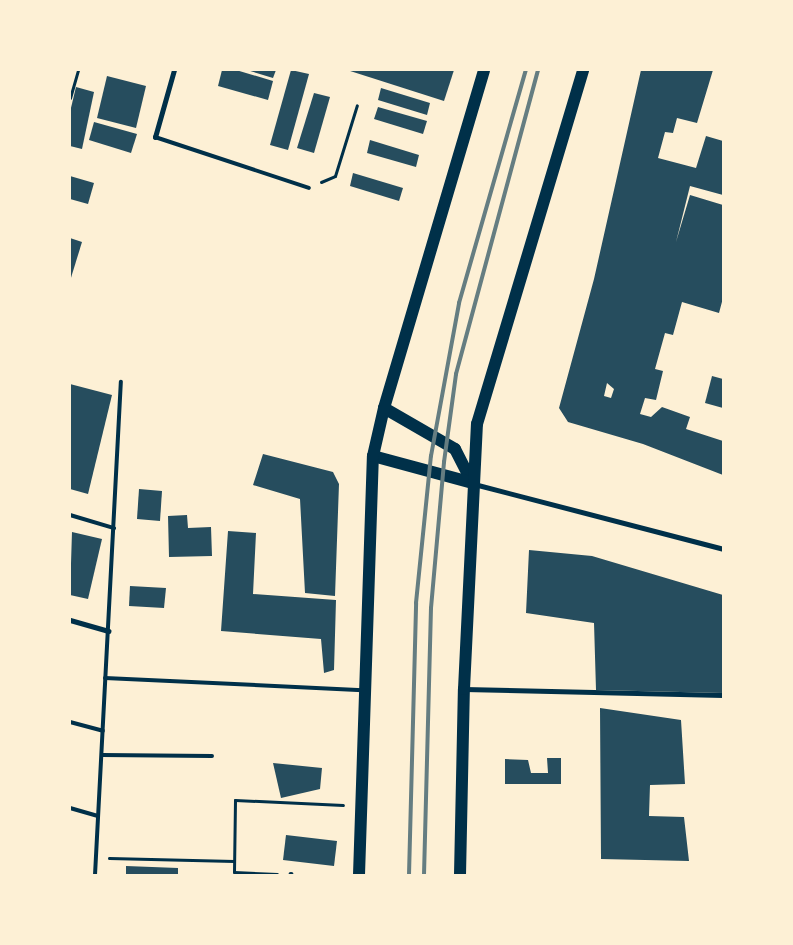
<!DOCTYPE html>
<style>
body{margin:0}
#map{position:relative;width:793px;height:945px;overflow:hidden;background:#fdf0d5;font-family:Inter,sans-serif}
div>[style]{position:absolute}
[style*='--x']{left:calc(var(--x)*1px);top:calc(var(--y)*1px);width:calc(var(--w)*1px);rotate:calc(var(--a)*1deg)}
.building>*{inset:0;background:#264d5e}
.path>*{height:3px;margin:-1.5px;padding:0 1.5px;transform-origin:1.5px;border-radius:1.5px;background:#003049}
.service>*{height:4px;margin:-2px;padding:0 2px;transform-origin:2px;border-radius:2px;background:#003049}
.pedestrian>*{height:4.5px;margin:-2.25px;padding:0 2.25px;transform-origin:2.25px;border-radius:2.25px;background:#003049}
.minor>*{height:5px;margin:-2.5px;padding:0 2.5px;transform-origin:2.5px;border-radius:2.5px;background:#003049}
.primary>*{height:12px;margin:-6px;padding:0 6px;transform-origin:6px;border-radius:6px;background:#003049}
.rail>*{height:4px;margin:-2px;padding:0 2px;transform-origin:2px;border-radius:2px;background:#657d81}
span{translate:-50% -50%;white-space:nowrap;text-align:center;line-height:1.15;-webkit-text-stroke:4px #fdf0d5;paint-order:stroke}
.frame{position:absolute;inset:0;border:71px solid #fdf0d5;pointer-events:none}
</style>
<div id="map">
<div class="building">
<div style="clip-path:polygon(222px 70px,236px 70px,273px 81px,268px 100px,218px 86px)"></div>
<div style="clip-path:polygon(247px 70px,276px 70px,273px 78px)"></div>
<div style="clip-path:polygon(291px 70px,309px 74px,288px 150px,270px 145px)"></div>
<div style="clip-path:polygon(347px 70px,454px 70px,444px 101px)"></div>
<div style="clip-path:polygon(evenodd,641px 70px,713px 70px,697px 123px,677px 118px,673px 133px,665px 132px,658px 158px,696px 168px,706px 136px,723px 141px,723px 195px,690px 186px,676px 242px,690px 195px,723px 205px,723px 298px,719px 313px,682px 302px,673px 335px,665px 333px,655px 369px,663px 371px,656px 400px,645px 398px,640px 414px,651px 417px,662px 407px,690px 417px,686px 429px,723px 441px,723px 475px,643px 444px,568px 422px,559px 408px,594px 279px,641px 70px,607px 383px,614px 389px,611px 398px,604px 396px,607px 383px)"></div>
<div style="clip-path:polygon(107px 76px,146px 86px,136px 128px,97px 118px)"></div>
<div style="clip-path:polygon(76px 87px,94px 92px,82px 149px,70px 146px,70px 112px)"></div>
<div style="clip-path:polygon(381px 88px,430px 103px,427px 115px,378px 100px)"></div>
<div style="clip-path:polygon(314px 93px,330px 97px,314px 153px,297px 148px)"></div>
<div style="clip-path:polygon(378px 107px,427px 121px,423px 134px,374px 119px)"></div>
<div style="clip-path:polygon(94px 122px,137px 134px,131px 153px,89px 140px)"></div>
<div style="clip-path:polygon(370px 140px,419px 155px,416px 167px,367px 153px)"></div>
<div style="clip-path:polygon(353px 173px,403px 188px,399px 201px,350px 186px)"></div>
<div style="clip-path:polygon(70px 176px,94px 183px,88px 204px,70px 199px)"></div>
<div style="clip-path:polygon(70px 238px,82px 242px,70px 281px)"></div>
<div style="clip-path:polygon(712px 376px,723px 379px,723px 408px,705px 403px)"></div>
<div style="clip-path:polygon(70px 384px,112px 395px,88px 494px,70px 489px)"></div>
<div style="clip-path:polygon(263px 454px,333px 472px,339px 484px,335px 596px,305px 593px,300px 499px,253px 485px)"></div>
<div style="clip-path:polygon(139px 489px,162px 491px,160px 521px,137px 519px)"></div>
<div style="clip-path:polygon(187px 515px,188px 528px,211px 527px,212px 556px,169px 557px,168px 516px)"></div>
<div style="clip-path:polygon(228px 531px,256px 533px,253px 594px,336px 600px,334px 670px,324px 673px,321px 639px,221px 631px)"></div>
<div style="clip-path:polygon(72px 532px,102px 539px,88px 599px,70px 595px)"></div>
<div style="clip-path:polygon(529px 550px,592px 556px,723px 595px,723px 693px,596px 690px,594px 623px,526px 613px)"></div>
<div style="clip-path:polygon(130px 586px,166px 588px,164px 608px,129px 606px)"></div>
<div style="clip-path:polygon(600px 708px,681px 720px,685px 784px,650px 785px,649px 816px,684px 817px,689px 861px,601px 859px)"></div>
<div style="clip-path:polygon(547px 758px,561px 758px,561px 784px,505px 784px,505px 759px,528px 760px,531px 773px,548px 773px)"></div>
<div style="clip-path:polygon(273px 763px,322px 768px,320px 789px,281px 798px)"></div>
<div style="clip-path:polygon(286px 835px,337px 841px,334px 866px,283px 860px)"></div>
<div style="clip-path:polygon(126px 866px,178px 868px,178px 875px,126px 875px)"></div>
</div>
<div class="path">
<div style="--x:70;--y:98;--w:29;--a:-74"></div>
<div style="--x:321;--y:182;--w:15;--a:-23"></div>
<div style="--x:335;--y:176;--w:74;--a:-72.8"></div>
<div style="--x:109;--y:858;--w:125;--a:1.4"></div>
<div style="--x:277;--y:874;--w:43;--a:-177.3"></div>
<div style="--x:234;--y:872;--w:72;--a:-89.2"></div>
<div style="--x:235;--y:800;--w:108;--a:2.7"></div>
<div style="--x:304;--y:875;--w:11;--a:0"></div>
</div>
<div class="service">
<div style="--x:155;--y:137;--w:162;--a:18.3"></div>
<div style="--x:70;--y:515;--w:46;--a:16.5"></div>
<div style="--x:105;--y:678;--w:258;--a:2.7"></div>
<div style="--x:70;--y:722;--w:34;--a:15"></div>
<div style="--x:102;--y:755;--w:110;--a:0.5"></div>
<div style="--x:70;--y:808;--w:29;--a:16"></div>
<div style="--x:95;--y:875;--w:494;--a:-87"></div>
</div>
<div class="pedestrian">
<div style="--x:291;--y:874;--w:1;--a:90"></div>
</div>
<div class="minor">
<div style="--x:155;--y:137;--w:70;--a:-74.2"></div>
<div style="--x:474;--y:484;--w:257;--a:14.6"></div>
<div style="--x:70;--y:620;--w:40;--a:16"></div>
<div style="--x:464;--y:689;--w:259;--a:1.3"></div>
</div>
<div class="primary">
<div style="--x:384;--y:408;--w:82;--a:30"></div>
<div style="--x:455;--y:449;--w:38;--a:63"></div>
<div style="--x:373;--y:456;--w:104;--a:15.1"></div>
<div style="--x:359;--y:875;--w:419;--a:-88.1"></div>
<div style="--x:373;--y:456;--w:49;--a:-77.1"></div>
<div style="--x:384;--y:408;--w:352;--a:-73.5"></div>
<div style="--x:460;--y:875;--w:186;--a:-88.8"></div>
<div style="--x:464;--y:689;--w:265;--a:-87.2"></div>
<div style="--x:477;--y:424;--w:370;--a:-73.3"></div>
</div>
<div class="rail">
<div style="--x:409;--y:875;--w:272;--a:-88.5"></div>
<div style="--x:416;--y:603;--w:148;--a:-84.2"></div>
<div style="--x:431;--y:456;--w:156;--a:-79.6"></div>
<div style="--x:459;--y:303;--w:242;--a:-74"></div>
<div style="--x:424;--y:875;--w:267;--a:-88.5"></div>
<div style="--x:431;--y:608;--w:147;--a:-84.9"></div>
<div style="--x:444;--y:462;--w:89;--a:-82.2"></div>
<div style="--x:456;--y:374;--w:315;--a:-74.9"></div>
</div>
<div class="frame"></div>
</div>
